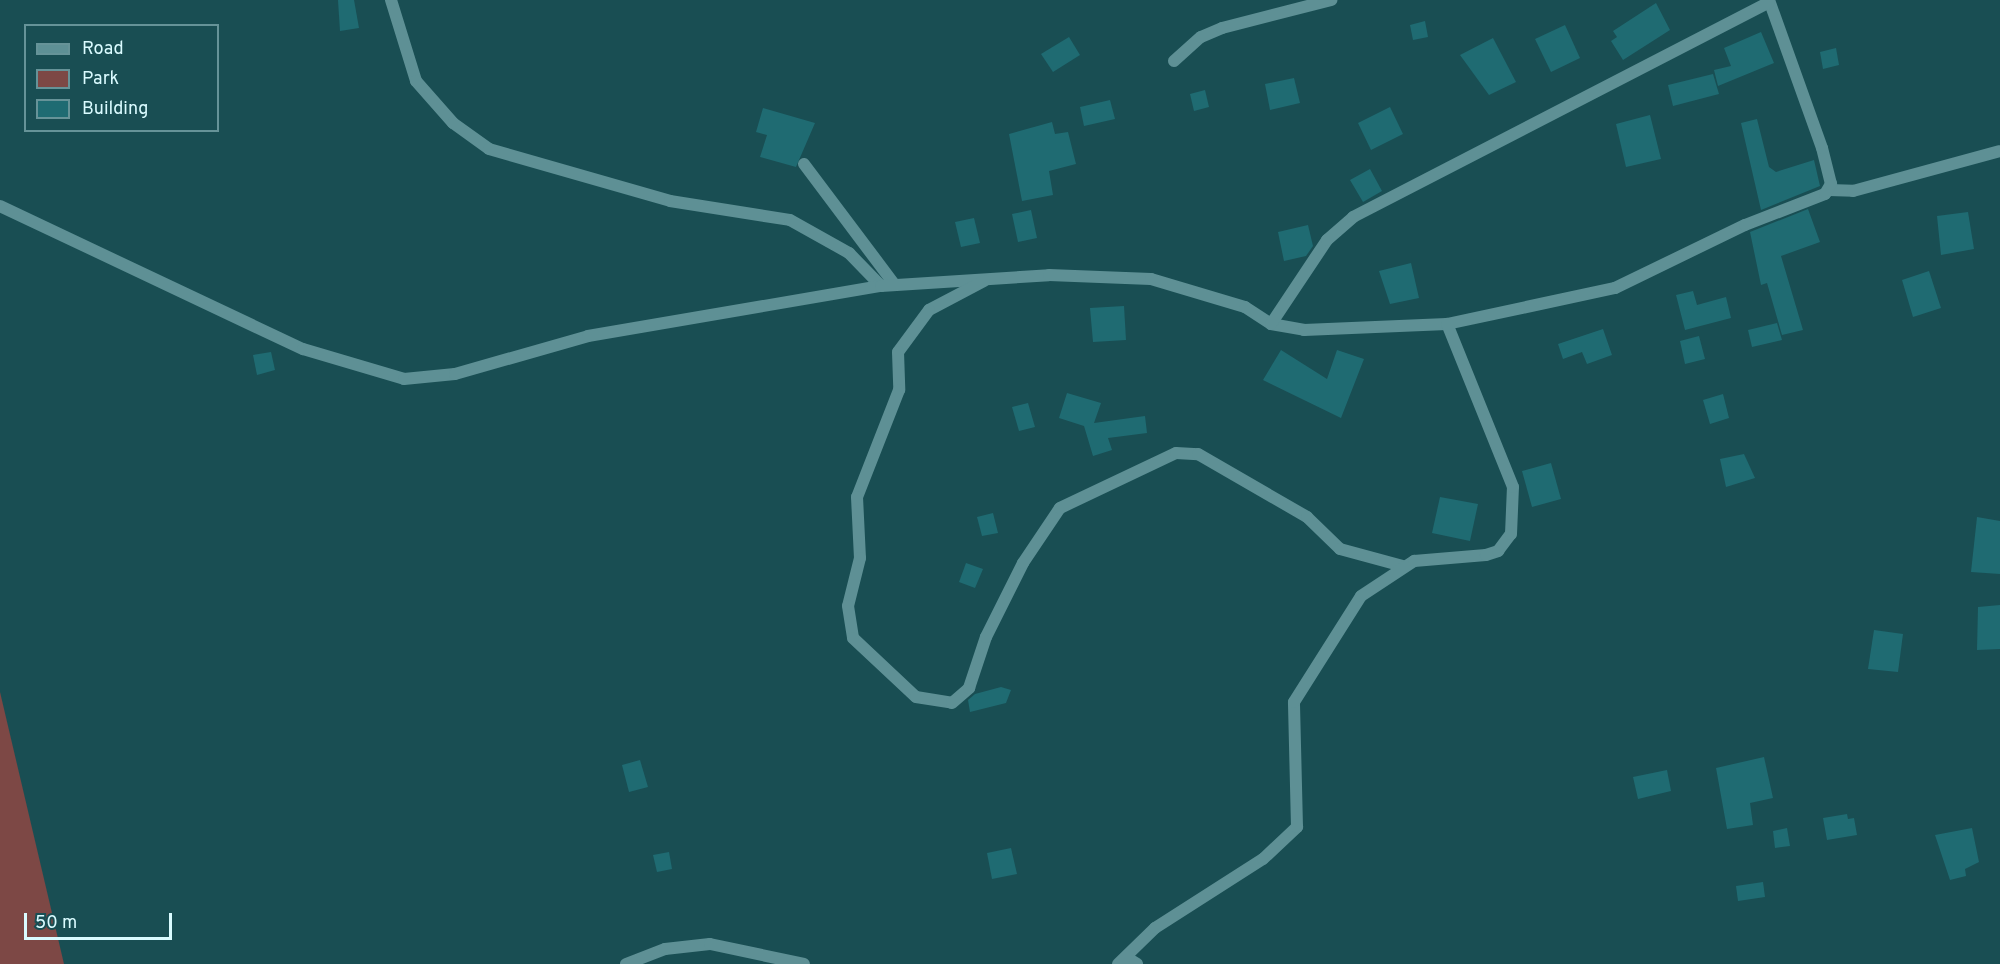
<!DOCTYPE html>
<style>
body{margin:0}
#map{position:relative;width:2000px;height:964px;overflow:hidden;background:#194e53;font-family:Overpass,sans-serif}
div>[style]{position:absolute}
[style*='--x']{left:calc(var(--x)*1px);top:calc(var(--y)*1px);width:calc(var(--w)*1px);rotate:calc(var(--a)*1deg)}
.green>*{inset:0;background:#7d4845}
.building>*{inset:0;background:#1f6b72}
.street>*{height:12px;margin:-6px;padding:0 6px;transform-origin:6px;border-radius:6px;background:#5e9095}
span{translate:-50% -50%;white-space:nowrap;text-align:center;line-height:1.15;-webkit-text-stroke:6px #194e53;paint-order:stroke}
.legend{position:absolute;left:24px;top:24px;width:195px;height:108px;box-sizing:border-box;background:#194e53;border:2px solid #669398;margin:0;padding:8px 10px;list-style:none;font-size:18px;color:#dafbff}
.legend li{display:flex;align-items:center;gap:12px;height:30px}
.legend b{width:30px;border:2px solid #669398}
.scale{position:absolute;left:24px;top:913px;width:148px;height:27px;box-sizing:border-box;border:3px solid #dafbff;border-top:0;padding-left:8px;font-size:18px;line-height:21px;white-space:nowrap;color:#dafbff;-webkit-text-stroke:4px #194e53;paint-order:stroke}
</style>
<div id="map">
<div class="green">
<div style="clip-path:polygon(0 692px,64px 964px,0 964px)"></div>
</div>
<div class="building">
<div style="clip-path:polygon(338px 0,354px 0,359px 28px,340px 31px)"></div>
<div style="clip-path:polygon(1656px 3px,1670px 30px,1623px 60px,1611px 41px,1617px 37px,1613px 31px)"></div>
<div style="clip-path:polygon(1425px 21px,1428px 37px,1413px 40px,1410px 25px)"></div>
<div style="clip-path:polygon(1565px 25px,1580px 58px,1551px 72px,1535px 39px)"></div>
<div style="clip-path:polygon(1761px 32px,1774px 63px,1718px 86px,1714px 70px,1731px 66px,1724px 48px)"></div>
<div style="clip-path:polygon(1069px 37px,1080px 55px,1053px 72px,1041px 54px)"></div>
<div style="clip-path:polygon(1493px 38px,1516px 82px,1489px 95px,1460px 55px)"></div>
<div style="clip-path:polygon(1836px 48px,1839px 65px,1823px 69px,1820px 52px)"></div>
<div style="clip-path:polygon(1713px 74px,1719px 94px,1673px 106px,1668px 85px)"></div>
<div style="clip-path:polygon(1294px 78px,1300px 103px,1270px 110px,1265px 84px)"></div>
<div style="clip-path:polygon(1205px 90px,1209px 107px,1194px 111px,1190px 94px)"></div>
<div style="clip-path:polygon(1110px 100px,1115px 119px,1084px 126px,1080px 107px)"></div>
<div style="clip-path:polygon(1390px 107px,1403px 134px,1371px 150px,1358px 123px)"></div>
<div style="clip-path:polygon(763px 108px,815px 123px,796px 167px,760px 157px,767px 135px,756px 132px)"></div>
<div style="clip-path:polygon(1650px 115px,1661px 159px,1626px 167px,1616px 124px)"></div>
<div style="clip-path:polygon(1757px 119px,1769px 167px,1776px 172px,1814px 160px,1820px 186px,1761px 210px,1741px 123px)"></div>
<div style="clip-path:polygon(1052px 122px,1055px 134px,1068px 132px,1076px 164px,1049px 171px,1053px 195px,1022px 201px,1009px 134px)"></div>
<div style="clip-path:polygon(1370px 169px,1382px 191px,1363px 202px,1350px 180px)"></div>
<div style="clip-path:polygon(1808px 209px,1820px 242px,1781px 256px,1803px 330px,1782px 335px,1767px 283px,1761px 285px,1750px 232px)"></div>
<div style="clip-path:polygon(1031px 210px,1037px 238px,1018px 242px,1012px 214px)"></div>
<div style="clip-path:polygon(1968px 212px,1974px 249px,1941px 255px,1937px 216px)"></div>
<div style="clip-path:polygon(974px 218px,980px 243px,961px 247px,955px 222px)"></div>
<div style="clip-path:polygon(1308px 225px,1313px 246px,1306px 256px,1284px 261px,1278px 232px)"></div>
<div style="clip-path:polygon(1411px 263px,1419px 298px,1390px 304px,1379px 271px)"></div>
<div style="clip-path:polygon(1929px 271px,1941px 308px,1913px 317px,1902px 280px)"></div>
<div style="clip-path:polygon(1693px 291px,1697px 305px,1726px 297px,1731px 318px,1685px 330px,1676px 295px)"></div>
<div style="clip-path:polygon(1124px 306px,1126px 340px,1093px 342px,1090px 308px)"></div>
<div style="clip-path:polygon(1777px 323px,1782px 340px,1752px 347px,1748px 330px)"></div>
<div style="clip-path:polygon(1603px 329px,1612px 355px,1587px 364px,1582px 352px,1563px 359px,1558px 344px)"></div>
<div style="clip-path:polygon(1699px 336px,1705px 359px,1685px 364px,1680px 341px)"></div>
<div style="clip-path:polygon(1281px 350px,1327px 379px,1337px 350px,1364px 359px,1341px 418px,1263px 380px)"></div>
<div style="clip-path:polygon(271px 352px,275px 370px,257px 375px,253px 355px)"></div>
<div style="clip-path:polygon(1067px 393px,1101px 403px,1094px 423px,1145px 416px,1147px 433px,1108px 438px,1112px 450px,1093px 456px,1084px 426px,1059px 418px)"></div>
<div style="clip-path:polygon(1723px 394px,1729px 418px,1710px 424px,1703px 400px)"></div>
<div style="clip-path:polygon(1028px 403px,1035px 427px,1019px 431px,1012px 407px)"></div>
<div style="clip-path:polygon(1744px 454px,1755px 478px,1726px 487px,1720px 459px)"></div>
<div style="clip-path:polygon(1551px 463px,1561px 499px,1532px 507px,1522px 471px)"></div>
<div style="clip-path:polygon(1440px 497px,1478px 504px,1470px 541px,1432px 533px)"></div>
<div style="clip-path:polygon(993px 513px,998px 533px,982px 536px,977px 517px)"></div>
<div style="clip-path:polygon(1977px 517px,2000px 521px,2000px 574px,1971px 572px)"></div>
<div style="clip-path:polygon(966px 563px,983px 569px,975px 588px,959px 582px)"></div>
<div style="clip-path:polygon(2000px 605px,2000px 649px,1977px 650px,1978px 607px)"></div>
<div style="clip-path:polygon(1874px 630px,1903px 634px,1898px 672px,1868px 669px)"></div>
<div style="clip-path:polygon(1001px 687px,1011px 690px,1006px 703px,970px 712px,968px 700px,975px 694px)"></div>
<div style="clip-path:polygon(1764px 757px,1773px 798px,1750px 803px,1753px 825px,1727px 829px,1716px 768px)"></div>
<div style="clip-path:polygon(640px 760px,648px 787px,629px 792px,622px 765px)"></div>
<div style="clip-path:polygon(1667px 770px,1671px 791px,1638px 799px,1633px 777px)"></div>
<div style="clip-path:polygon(1847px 814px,1848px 819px,1854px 818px,1857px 835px,1827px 840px,1823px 818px)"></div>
<div style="clip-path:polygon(1787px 828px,1790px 846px,1775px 848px,1773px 831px)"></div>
<div style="clip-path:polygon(1972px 828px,1979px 862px,1965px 869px,1966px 876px,1950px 880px,1935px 835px)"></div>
<div style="clip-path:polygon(1011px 848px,1017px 874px,992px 879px,987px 853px)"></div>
<div style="clip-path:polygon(669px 852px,672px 869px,657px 872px,653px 855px)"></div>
<div style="clip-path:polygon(1763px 882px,1765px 897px,1738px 901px,1736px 886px)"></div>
</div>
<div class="street">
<div style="--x:391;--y:0;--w:85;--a:72.8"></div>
<div style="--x:416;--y:81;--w:56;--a:48.6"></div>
<div style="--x:453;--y:123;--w:44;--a:35.8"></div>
<div style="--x:489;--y:149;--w:188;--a:16"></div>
<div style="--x:670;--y:201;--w:121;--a:9"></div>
<div style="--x:790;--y:220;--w:68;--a:29.2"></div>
<div style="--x:849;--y:253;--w:46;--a:45.9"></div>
<div style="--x:1174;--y:61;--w:36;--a:-42"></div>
<div style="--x:1201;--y:37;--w:23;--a:-23"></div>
<div style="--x:1222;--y:28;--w:113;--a:-14.4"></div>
<div style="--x:804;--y:164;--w:151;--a:53.1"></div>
<div style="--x:1829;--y:190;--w:24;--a:2"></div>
<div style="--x:1853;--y:191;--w:152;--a:-15.2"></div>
<div style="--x:0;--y:206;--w:335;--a:25.3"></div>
<div style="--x:303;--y:349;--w:105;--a:16.5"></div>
<div style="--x:404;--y:379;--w:51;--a:-5.6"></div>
<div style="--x:455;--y:374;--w:138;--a:-15.9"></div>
<div style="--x:588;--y:336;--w:297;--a:-9.7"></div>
<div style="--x:881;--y:286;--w:168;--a:-3.7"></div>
<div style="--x:1049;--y:275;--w:102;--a:2.2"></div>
<div style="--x:1151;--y:279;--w:98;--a:16.6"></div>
<div style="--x:1245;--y:307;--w:31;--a:33"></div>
<div style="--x:1271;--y:324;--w:34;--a:10"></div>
<div style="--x:1304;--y:330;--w:143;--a:-2.4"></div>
<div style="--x:1447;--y:324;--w:172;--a:-12.1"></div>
<div style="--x:1615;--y:288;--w:144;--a:-25.9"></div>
<div style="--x:1745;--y:225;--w:86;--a:-21.2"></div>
<div style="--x:1825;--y:194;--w:12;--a:-59"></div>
<div style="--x:1831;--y:184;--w:37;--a:-104"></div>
<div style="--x:1822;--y:148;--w:157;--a:-109.7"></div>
<div style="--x:984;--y:281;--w:62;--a:152.2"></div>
<div style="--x:929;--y:310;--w:52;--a:126.4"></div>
<div style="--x:898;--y:352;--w:38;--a:88"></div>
<div style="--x:899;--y:390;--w:115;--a:111.4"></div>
<div style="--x:857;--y:497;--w:61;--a:87.2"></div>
<div style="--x:860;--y:558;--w:49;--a:104"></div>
<div style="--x:848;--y:606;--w:32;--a:81"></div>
<div style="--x:853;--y:638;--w:86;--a:43.1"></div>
<div style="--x:916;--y:697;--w:36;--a:9"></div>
<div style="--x:952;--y:703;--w:23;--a:-41"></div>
<div style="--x:969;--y:688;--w:54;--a:-71.6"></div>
<div style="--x:986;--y:637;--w:83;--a:-63.4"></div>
<div style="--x:1023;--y:563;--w:66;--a:-56.1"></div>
<div style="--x:1060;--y:508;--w:128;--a:-25.4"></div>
<div style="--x:1176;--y:453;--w:22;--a:3"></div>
<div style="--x:1198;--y:454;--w:126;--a:30"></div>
<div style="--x:1307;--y:517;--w:46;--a:44.1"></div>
<div style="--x:1340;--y:549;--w:65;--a:15.1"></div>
<div style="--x:1271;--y:324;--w:101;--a:-56.3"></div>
<div style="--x:1327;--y:240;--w:35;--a:-41"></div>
<div style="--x:1353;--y:217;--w:468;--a:-27.3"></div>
<div style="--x:1126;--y:957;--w:13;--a:32"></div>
<div style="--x:626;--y:964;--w:42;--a:-21"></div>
<div style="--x:665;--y:949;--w:45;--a:-6.3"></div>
<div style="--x:710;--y:944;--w:96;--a:12"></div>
<div style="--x:1118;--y:964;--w:52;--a:-44.2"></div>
<div style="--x:1155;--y:928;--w:128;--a:-32.6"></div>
<div style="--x:1263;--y:859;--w:47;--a:-43.3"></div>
<div style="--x:1297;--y:827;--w:125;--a:-91.4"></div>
<div style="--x:1294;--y:702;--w:125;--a:-57.7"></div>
<div style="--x:1361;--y:596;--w:64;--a:-33.4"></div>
<div style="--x:1414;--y:561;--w:72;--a:-4.8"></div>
<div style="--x:1486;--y:555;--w:13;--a:-18"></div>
<div style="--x:1498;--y:551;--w:21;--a:-53"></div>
<div style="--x:1511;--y:534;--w:47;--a:-87.6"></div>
<div style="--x:1513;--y:487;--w:176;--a:-112"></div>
</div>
<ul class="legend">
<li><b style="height:8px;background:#5e9095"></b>Road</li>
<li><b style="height:16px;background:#7d4845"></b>Park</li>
<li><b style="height:16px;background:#1f6b72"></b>Building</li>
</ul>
<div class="scale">50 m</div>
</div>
